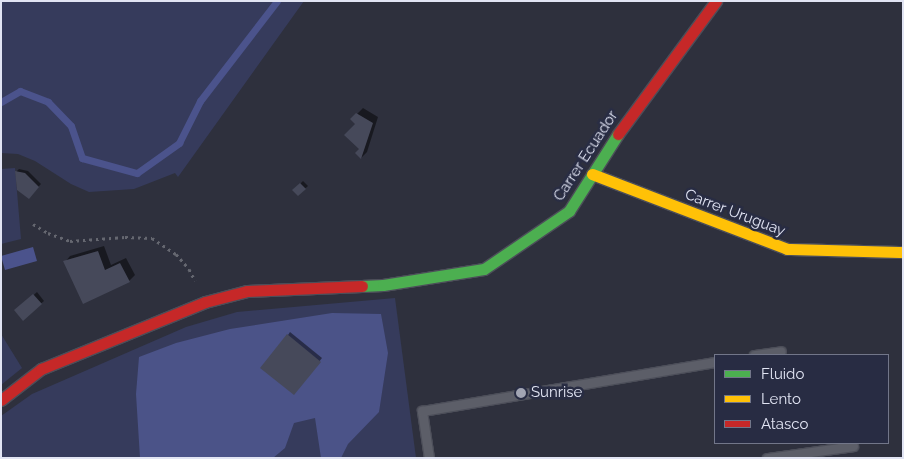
<!DOCTYPE html>
<style>
body{margin:0}
#map{position:relative;width:904px;height:459px;overflow:hidden;background:#2e303d;font-family:Raleway,sans-serif}
div>[style]{position:absolute}
[style*='--x']{left:calc(var(--x)*1px);top:calc(var(--y)*1px);width:calc(var(--w)*1px);rotate:calc(var(--a)*1deg)}
.green>*{inset:0;background:#363b5c}
.forest>*{inset:0;background:#4b5388}
.water>*{inset:0;background:#4b538c}
.shadow>*{inset:0;background:#0007}
.stream>*{height:7px;margin:-3.5px;padding:0 3.5px;transform-origin:3.5px;border-radius:3.5px;background:#4b538c}
.building>*{inset:0;background:#46495a}
.path>*{height:3px;margin-top:-1.5px;transform-origin:0;background:repeating-linear-gradient(90deg,#656770 0 2.5px,transparent 0 6.5px)}
.roads{filter:drop-shadow(1px 0 #4c4e59) drop-shadow(-1px 0 #4c4e59) drop-shadow(0 1px #4c4e59) drop-shadow(0 -1px #4c4e59)}
.lane>*{height:9px;margin:-4.5px;padding:0 4.5px;transform-origin:4.5px;border-radius:4.5px;background:#5c5e68}
.fast>*{height:11px;margin:-5.5px;padding:0 5.5px;transform-origin:5.5px;border-radius:5.5px;background:#4caf50}
.slow>*{height:11px;margin:-5.5px;padding:0 5.5px;transform-origin:5.5px;border-radius:5.5px;background:#ffc107}
.jam>*{height:11px;margin:-5.5px;padding:0 5.5px;transform-origin:5.5px;border-radius:5.5px;background:#c62828}
.dots>*{width:14px;height:14px;translate:-50% -50%;box-sizing:border-box;border:2px solid #282c43;border-radius:50%}
span{translate:-50% -50%;white-space:nowrap;text-align:center;line-height:1.15;-webkit-text-stroke:5px #282c43;paint-order:stroke}
.street-label{font-size:15px;color:#e1e4f3}
.poi-label{font-size:15px;color:#e1e4f3}
.left{translate:0 -50%;text-align:left}
.frame{position:absolute;inset:0;border:2px solid #e1e4f3;pointer-events:none}
.legend{position:absolute;left:714px;top:354px;width:175px;height:90px;box-sizing:border-box;background:#282c43;border:1px solid #727689;margin:0;padding:6px 9px;list-style:none;font-size:15px;color:#e1e4f3}
.legend li{display:flex;align-items:center;gap:10px;height:25px}
.legend b{width:25px;border:1px solid #727689}
</style>
<div id="map">
<div class="green">
<div style="clip-path:polygon(1px 1px,304px 1px,178px 177px,175px 173px,134px 189px,89px 192px,71px 184px,35px 161px,18px 154px,1px 153px)"></div>
<div style="clip-path:polygon(15px 168px,21px 239px,1px 244px,1px 169px)"></div>
<div style="clip-path:polygon(395px 298px,416px 458px,1px 458px,1px 416px,32px 394px,186px 327px,237px 312px)"></div>
<div style="clip-path:polygon(1px 334px,22px 368px,1px 385px)"></div>
</div>
<div class="forest">
<div style="clip-path:polygon(332px 313px,381px 314px,388px 353px,379px 412px,348px 444px,341px 458px,321px 458px,315px 418px,294px 423px,285px 448px,273px 458px,140px 458px,136px 394px,139px 357px,176px 343px,230px 329px)"></div>
</div>
<div class="water">
<div style="clip-path:polygon(33px 247px,37px 261px,5px 270px,1px 256px)"></div>
</div>
<div class="shadow">
<div style="clip-path:polygon(363px 108px,378px 117px,367px 152px,361px 158px,357px 124px,352px 119px)"></div>
<div style="clip-path:polygon(19px 169px,28px 171px,41px 184px,29px 197px,18px 189px,17px 171px)"></div>
<div style="clip-path:polygon(303px 181px,308px 186px,298px 195px,294px 190px)"></div>
<div style="clip-path:polygon(104px 246px,111px 265px,126px 258px,135px 275px,129px 281px,65px 262px,70px 256px)"></div>
<div style="clip-path:polygon(37px 292px,44px 301px,23px 319px,16px 311px)"></div>
<div style="clip-path:polygon(290px 332px,322px 358px,296px 391px,288px 335px)"></div>
</div>
<div class="stream">
<div style="--x:1;--y:102;--w:22;--a:-30"></div>
<div style="--x:20;--y:91;--w:30;--a:21"></div>
<div style="--x:48;--y:102;--w:33;--a:46"></div>
<div style="--x:71;--y:126;--w:34;--a:71"></div>
<div style="--x:82;--y:158;--w:57;--a:15.3"></div>
<div style="--x:137;--y:173;--w:52;--a:-35.5"></div>
<div style="--x:179;--y:143;--w:47;--a:-63.4"></div>
<div style="--x:200;--y:101;--w:126;--a:-52.4"></div>
</div>
<div class="building">
<div style="clip-path:polygon(356px 113px,373px 123px,361px 159px,355px 153px,359px 149px,344px 135px,355px 124px,350px 119px)"></div>
<div style="clip-path:polygon(15px 171px,25px 173px,39px 187px,29px 199px,17px 190px)"></div>
<div style="clip-path:polygon(300px 183px,306px 189px,298px 196px,292px 190px)"></div>
<div style="clip-path:polygon(98px 251px,105px 270px,120px 263px,130px 282px,83px 304px,63px 261px)"></div>
<div style="clip-path:polygon(33px 294px,42px 304px,23px 321px,14px 310px)"></div>
<div style="clip-path:polygon(287px 334px,321px 362px,294px 395px,260px 368px)"></div>
</div>
<div class="path">
<div style="--x:33;--y:224;--w:17;--a:31"></div>
<div style="--x:48;--y:233;--w:23;--a:20"></div>
<div style="--x:70;--y:241;--w:55;--a:-4.2"></div>
<div style="--x:125;--y:237;--w:27;--a:2"></div>
<div style="--x:152;--y:238;--w:29;--a:34"></div>
<div style="--x:176;--y:254;--w:20;--a:49"></div>
<div style="--x:189;--y:269;--w:13;--a:63"></div>
</div>
<div class="roads">
<div class="lane">
<div style="--x:754;--y:355;--w:27;--a:-8"></div>
<div style="--x:429;--y:458;--w:48;--a:-98.5"></div>
<div style="--x:422;--y:411;--w:297;--a:-9.5"></div>
<div style="--x:767;--y:458;--w:87;--a:-7.9"></div>
</div>
<div class="fast">
<div style="--x:362;--y:286;--w:21;--a:-3"></div>
<div style="--x:383;--y:285;--w:102;--a:-9"></div>
<div style="--x:484;--y:269;--w:103;--a:-34.3"></div>
<div style="--x:569;--y:211;--w:91;--a:-57.5"></div>
</div>
<div class="slow">
<div style="--x:592;--y:174;--w:209;--a:21"></div>
<div style="--x:787;--y:249;--w:116;--a:1.5"></div>
</div>
<div class="jam">
<div style="--x:618;--y:134;--w:165;--a:-53.6"></div>
<div style="--x:1;--y:400;--w:51;--a:-37.8"></div>
<div style="--x:41;--y:369;--w:177;--a:-22.2"></div>
<div style="--x:205;--y:302;--w:43;--a:-14.7"></div>
<div style="--x:247;--y:291;--w:115;--a:-2.5"></div>
</div>
</div>
<div class="dots">
<div style="left:521px;top:393px;background:#a2a5b3"></div>
</div>
<div class="street-label">
<span style="left:586px;top:156px;rotate:-57deg">Carrer Ecuador</span>
<span style="left:735px;top:213px;rotate:21deg">Carrer Uruguay</span>
</div>
<div class="poi-label">
<span class="left" style="left:531px;top:393px">Sunrise</span>
</div>
<div class="frame"></div>
<ul class="legend">
<li><b style="height:6px;background:#4caf50"></b>Fluido</li>
<li><b style="height:6px;background:#ffc107"></b>Lento</li>
<li><b style="height:6px;background:#c62828"></b>Atasco</li>
</ul>
</div>
